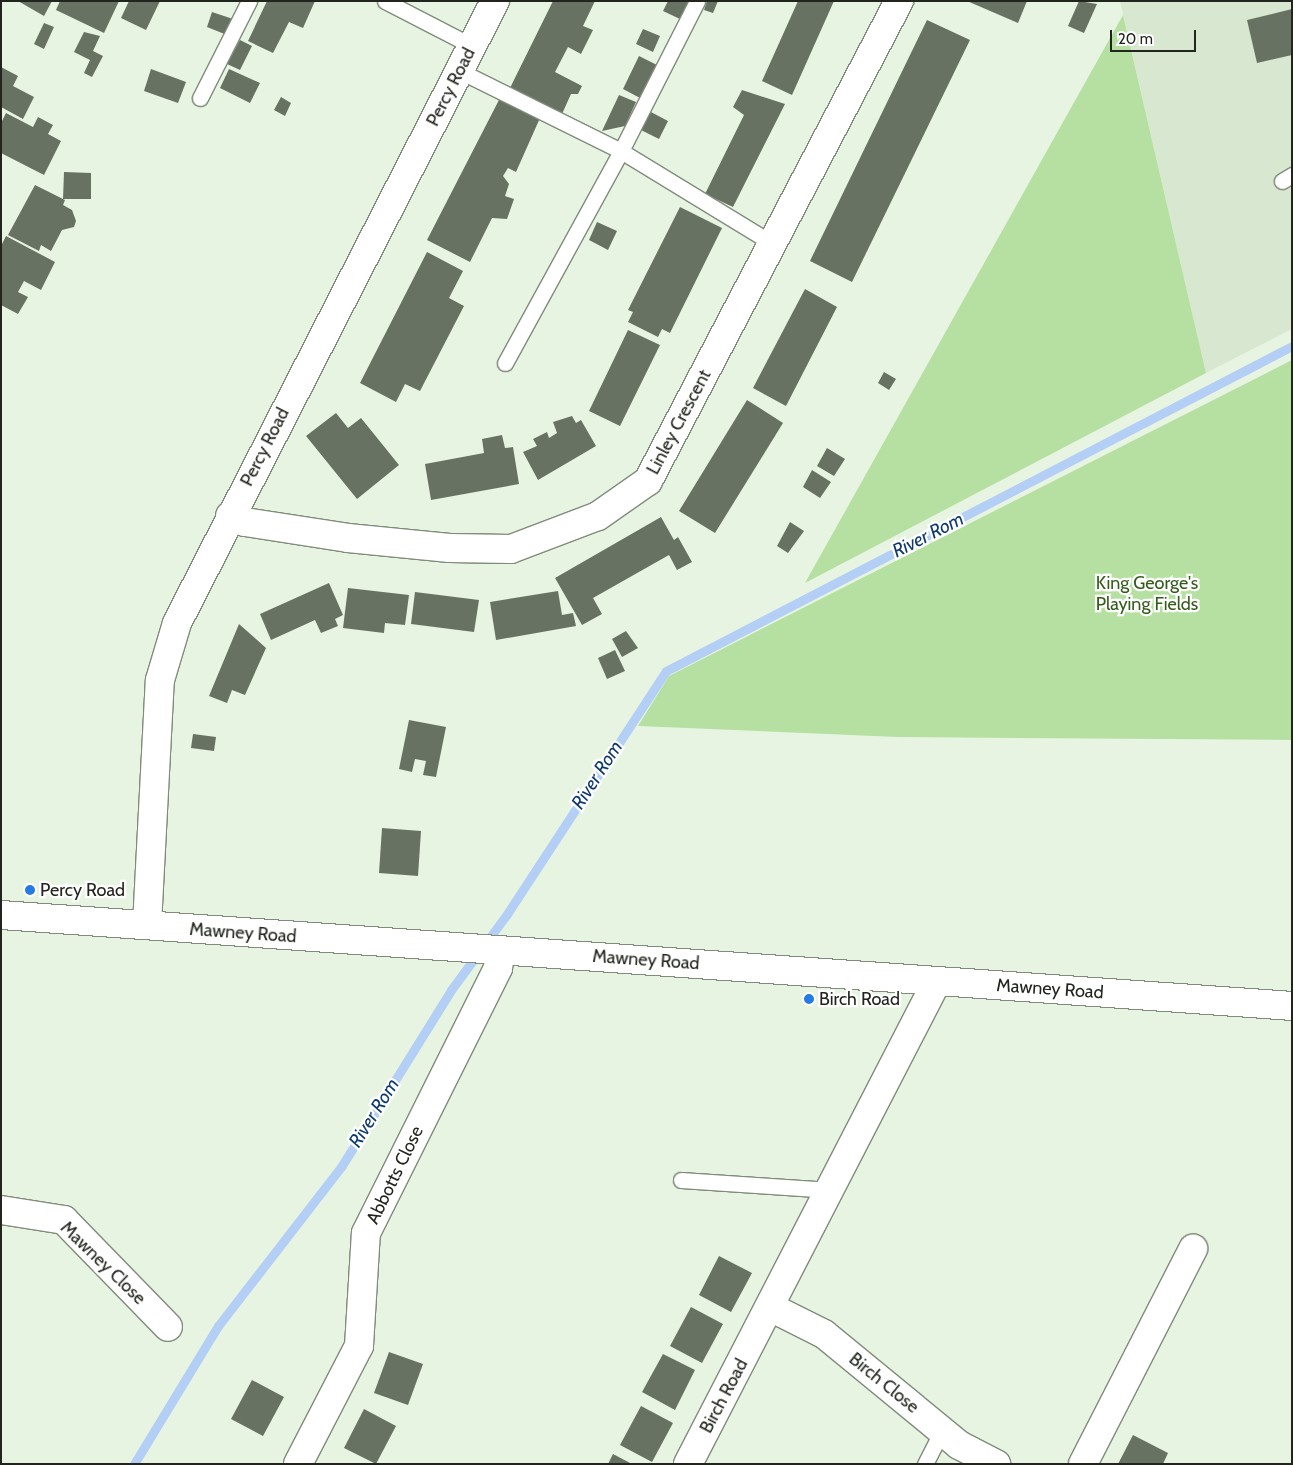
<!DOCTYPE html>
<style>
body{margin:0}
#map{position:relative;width:1293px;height:1465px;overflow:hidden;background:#e8f4e2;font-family:Cabin,sans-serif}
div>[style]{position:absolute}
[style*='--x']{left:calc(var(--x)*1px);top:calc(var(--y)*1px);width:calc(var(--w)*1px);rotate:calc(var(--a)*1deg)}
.built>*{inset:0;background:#d8e8d0}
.green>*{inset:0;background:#b6e0a1}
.stream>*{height:9px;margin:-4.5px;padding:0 4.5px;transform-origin:4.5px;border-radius:4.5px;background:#b4cff5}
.building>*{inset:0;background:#687263}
.roads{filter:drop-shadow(1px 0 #808b7b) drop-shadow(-1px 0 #808b7b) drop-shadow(0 1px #808b7b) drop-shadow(0 -1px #808b7b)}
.lane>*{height:15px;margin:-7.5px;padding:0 7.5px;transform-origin:7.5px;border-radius:7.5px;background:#fff}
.street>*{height:28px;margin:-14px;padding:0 14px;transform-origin:14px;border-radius:14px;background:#fff}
.secondary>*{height:28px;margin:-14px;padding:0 14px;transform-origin:14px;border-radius:14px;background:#fff}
.dots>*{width:14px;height:14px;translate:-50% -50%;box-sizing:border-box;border:2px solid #fff;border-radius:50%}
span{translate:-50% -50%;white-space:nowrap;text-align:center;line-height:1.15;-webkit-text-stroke:4.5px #fff;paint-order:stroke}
.street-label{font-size:18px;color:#21251e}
.park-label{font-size:18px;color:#345b1a}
.poi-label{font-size:18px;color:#21251e}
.left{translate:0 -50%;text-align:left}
.water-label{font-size:19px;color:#0f3a6f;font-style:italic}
.frame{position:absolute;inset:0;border:2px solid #21251e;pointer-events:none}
.scale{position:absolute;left:1110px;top:30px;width:86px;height:22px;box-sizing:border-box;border:2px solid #21251e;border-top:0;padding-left:6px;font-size:15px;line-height:18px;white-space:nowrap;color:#21251e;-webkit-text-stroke:4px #fff;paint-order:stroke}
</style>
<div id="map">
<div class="built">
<div style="clip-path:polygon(1120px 1px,1292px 1px,1292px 329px,1206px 373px)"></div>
</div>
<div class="green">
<div style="clip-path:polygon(1123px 15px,1206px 373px,805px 583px)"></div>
<div style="clip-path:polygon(1292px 360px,1292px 740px,898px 737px,638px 726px,669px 676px)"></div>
</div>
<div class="stream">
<div style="--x:134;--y:1464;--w:162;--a:-58.7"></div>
<div style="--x:218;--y:1326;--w:201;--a:-52.3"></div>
<div style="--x:341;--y:1167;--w:208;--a:-58.1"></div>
<div style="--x:451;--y:990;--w:94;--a:-53.6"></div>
<div style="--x:507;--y:914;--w:290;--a:-56.8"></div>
<div style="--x:666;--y:671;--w:705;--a:-27.44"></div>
</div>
<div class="building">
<div style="clip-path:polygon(18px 1px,52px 1px,44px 16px)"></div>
<div style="clip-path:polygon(60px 1px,119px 1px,104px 33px,56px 10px)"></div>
<div style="clip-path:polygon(129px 1px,160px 1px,146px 30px,121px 18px)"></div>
<div style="clip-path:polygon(267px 1px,315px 1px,303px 28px,289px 22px,273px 53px,248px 41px)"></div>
<div style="clip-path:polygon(553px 1px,595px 1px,583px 26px,593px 30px,581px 54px,568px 47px,555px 72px,582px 86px,578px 94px,571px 94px,562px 114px,510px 88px)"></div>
<div style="clip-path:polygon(668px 1px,690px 1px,682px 20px,663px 11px)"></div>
<div style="clip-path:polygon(707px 1px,718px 1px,713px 13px,704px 10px)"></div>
<div style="clip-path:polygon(798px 1px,834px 1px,792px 95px,762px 81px)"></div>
<div style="clip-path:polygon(967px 1px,1027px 1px,1018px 23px)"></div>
<div style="clip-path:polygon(1079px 1px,1097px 4px,1084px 33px,1068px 26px)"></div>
<div style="clip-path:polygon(1292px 9px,1292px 55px,1257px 63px,1247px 20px)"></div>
<div style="clip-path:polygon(212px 12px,233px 19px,227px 35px,207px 27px)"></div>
<div style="clip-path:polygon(927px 20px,970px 40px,852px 282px,810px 261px)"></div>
<div style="clip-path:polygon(44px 23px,54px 27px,44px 49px,34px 44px)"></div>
<div style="clip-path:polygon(643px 29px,660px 36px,653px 52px,636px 44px)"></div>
<div style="clip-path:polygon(84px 32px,100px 36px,93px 51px,103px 56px,92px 77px,84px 73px,90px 60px,74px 52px)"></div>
<div style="clip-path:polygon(240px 40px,252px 46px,240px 70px,227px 64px)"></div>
<div style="clip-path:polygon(639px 56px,657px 65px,640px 98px,623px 89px)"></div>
<div style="clip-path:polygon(1px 67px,18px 76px,13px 86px,34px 97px,23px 119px,1px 107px)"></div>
<div style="clip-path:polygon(151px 69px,186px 82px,178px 103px,144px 91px)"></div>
<div style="clip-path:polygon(229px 69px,260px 83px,250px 103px,220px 88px)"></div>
<div style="clip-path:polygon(742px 90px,785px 104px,733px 207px,705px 194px,744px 115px,733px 107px)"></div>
<div style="clip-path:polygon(619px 95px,636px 102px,625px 126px,602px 131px)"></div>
<div style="clip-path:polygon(281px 97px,291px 103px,285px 116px,274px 110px)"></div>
<div style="clip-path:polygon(500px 98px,540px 118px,516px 172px,508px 168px,503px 176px,509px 184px,505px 196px,514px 199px,507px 219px,492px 218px,470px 262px,427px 240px)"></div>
<div style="clip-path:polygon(649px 111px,668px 121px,659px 139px,639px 129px)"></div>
<div style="clip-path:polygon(6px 113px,33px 127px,38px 117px,53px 125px,48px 134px,61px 141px,44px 175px,1px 153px,1px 123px)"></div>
<div style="clip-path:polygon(64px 172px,91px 173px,91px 199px,63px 199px)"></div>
<div style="clip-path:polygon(35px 185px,65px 200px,63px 205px,72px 210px,76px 221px,74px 227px,62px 230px,51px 251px,41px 245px,39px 251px,8px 235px)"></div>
<div style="clip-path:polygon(680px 207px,722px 228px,670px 333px,662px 329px,658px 337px,628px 322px,633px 312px,628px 310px)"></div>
<div style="clip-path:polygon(597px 222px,617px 231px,608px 250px,589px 240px)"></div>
<div style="clip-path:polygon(6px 236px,55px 262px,41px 290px,24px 281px,18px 292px,28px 297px,18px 314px,1px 305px,1px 246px)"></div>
<div style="clip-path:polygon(427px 252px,463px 271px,449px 298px,464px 306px,420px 391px,405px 384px,396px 402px,360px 383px)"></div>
<div style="clip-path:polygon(805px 289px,837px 307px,786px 406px,753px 388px)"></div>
<div style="clip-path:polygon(628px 330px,660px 345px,620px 426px,589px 411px)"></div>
<div style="clip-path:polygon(884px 372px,896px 379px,889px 390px,878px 383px)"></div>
<div style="clip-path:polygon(747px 400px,783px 423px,715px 533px,679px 511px)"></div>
<div style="clip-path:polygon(336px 413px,348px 428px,361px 418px,399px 465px,357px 499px,306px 436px)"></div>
<div style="clip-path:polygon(572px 416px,576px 423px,581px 420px,596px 446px,538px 480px,523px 452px,537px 446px,533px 439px,547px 432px,549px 438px,557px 433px,553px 422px)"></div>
<div style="clip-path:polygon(502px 435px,505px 448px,513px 447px,519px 484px,431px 500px,425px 464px,484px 453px,482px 439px)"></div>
<div style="clip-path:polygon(827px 448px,845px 459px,834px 476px,817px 466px)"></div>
<div style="clip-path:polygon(812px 470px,831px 482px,820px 498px,803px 487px)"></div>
<div style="clip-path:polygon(661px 517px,674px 540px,678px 537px,692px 562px,677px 570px,669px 555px,593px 598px,602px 614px,582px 625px,555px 578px)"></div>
<div style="clip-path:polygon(790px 522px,804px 531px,788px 553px,777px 546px)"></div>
<div style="clip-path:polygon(329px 583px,343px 615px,335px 619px,338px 626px,321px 633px,315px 620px,271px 640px,260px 614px)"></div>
<div style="clip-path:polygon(348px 588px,409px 595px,405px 625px,385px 623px,384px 633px,343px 628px)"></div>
<div style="clip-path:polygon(558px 591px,562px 615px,573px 613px,576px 626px,496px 640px,490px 602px)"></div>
<div style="clip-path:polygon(415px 592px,479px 600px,474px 632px,411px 624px)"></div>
<div style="clip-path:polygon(239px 624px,266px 648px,245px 695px,232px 690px,227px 703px,209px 696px)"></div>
<div style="clip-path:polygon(626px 631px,638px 648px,622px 657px,612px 639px)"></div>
<div style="clip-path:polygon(615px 650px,625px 671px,607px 679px,598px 658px)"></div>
<div style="clip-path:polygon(409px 720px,446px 727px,436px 777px,423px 775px,426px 761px,415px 759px,412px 772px,399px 769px)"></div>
<div style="clip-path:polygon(193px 734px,216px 737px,214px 751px,191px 748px)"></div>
<div style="clip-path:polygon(382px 828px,421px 831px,418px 876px,379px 873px)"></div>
<div style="clip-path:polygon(719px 1256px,752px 1273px,731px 1312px,699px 1295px)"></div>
<div style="clip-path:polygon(691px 1307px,723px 1324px,702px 1363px,670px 1346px)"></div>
<div style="clip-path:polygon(389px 1352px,423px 1364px,408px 1405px,374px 1393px)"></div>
<div style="clip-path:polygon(663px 1354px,695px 1370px,675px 1410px,642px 1392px)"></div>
<div style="clip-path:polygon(252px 1380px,284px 1397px,263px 1436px,231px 1419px)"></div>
<div style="clip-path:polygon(641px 1406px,673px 1423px,652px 1462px,620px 1445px)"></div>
<div style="clip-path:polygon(364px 1409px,396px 1426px,376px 1464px,344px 1448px)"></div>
<div style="clip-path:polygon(1133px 1435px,1168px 1453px,1163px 1464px,1118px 1464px)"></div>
<div style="clip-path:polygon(613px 1454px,632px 1464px,608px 1464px)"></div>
</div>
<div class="roads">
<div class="lane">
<div style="--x:385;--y:1;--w:98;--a:27.3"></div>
<div style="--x:460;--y:71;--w:180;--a:26.4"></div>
<div style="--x:621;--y:151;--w:177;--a:31.4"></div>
<div style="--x:200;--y:98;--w:109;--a:-63.2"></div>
<div style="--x:1282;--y:181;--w:12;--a:-31"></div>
<div style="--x:505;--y:363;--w:242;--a:-61.3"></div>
<div style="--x:621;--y:151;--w:168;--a:-63.1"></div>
<div style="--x:681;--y:1180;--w:150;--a:3.8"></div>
<div style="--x:925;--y:1464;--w:37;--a:-63"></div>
</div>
<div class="street">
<div style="--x:230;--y:516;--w:16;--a:22"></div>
<div style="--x:245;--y:522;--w:104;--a:8.8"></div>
<div style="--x:348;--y:538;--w:102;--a:5.6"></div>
<div style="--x:450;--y:548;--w:61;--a:0.9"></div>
<div style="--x:511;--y:549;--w:93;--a:-20.8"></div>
<div style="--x:598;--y:516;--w:61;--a:-35"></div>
<div style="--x:648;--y:481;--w:542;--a:-62.39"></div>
<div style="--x:147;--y:925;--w:245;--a:-87"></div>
<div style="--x:160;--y:680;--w:59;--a:-73.4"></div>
<div style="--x:177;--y:623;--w:699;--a:-62.92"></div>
<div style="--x:1;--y:1210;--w:64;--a:9"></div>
<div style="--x:64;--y:1220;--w:149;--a:45.8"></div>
<div style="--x:770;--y:1307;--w:60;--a:26.6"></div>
<div style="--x:824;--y:1334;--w:175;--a:39.4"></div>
<div style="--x:959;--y:1445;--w:42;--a:27.2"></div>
<div style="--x:298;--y:1464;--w:133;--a:-62.7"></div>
<div style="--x:359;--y:1346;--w:113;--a:-86.5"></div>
<div style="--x:366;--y:1233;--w:296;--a:-63.5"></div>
<div style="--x:498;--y:968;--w:18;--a:-81"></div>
<div style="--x:688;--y:1464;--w:543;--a:-62.73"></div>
<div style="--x:1083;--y:1464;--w:242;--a:-62.9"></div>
</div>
<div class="secondary">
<div style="--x:1;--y:915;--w:1294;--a:4.03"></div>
</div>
</div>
<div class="dots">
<div style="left:30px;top:890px;background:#257be6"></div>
<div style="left:809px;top:999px;background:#257be6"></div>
</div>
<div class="street-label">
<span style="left:451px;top:87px;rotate:-63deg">Percy Road</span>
<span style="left:679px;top:422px;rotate:-62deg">Linley Crescent</span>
<span style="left:265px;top:447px;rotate:-63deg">Percy Road</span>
<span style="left:243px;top:933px;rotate:4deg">Mawney Road</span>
<span style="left:646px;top:960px;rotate:4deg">Mawney Road</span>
<span style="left:1050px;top:989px;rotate:4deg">Mawney Road</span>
<span style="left:395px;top:1175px;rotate:-64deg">Abbotts Close</span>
<span style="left:103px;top:1263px;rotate:44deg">Mawney Close</span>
<span style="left:884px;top:1383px;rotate:39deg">Birch Close</span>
<span style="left:724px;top:1396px;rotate:-62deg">Birch Road</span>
</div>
<div class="park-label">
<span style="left:1147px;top:594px">King George's<br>Playing Fields</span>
</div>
<div class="poi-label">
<span class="left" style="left:40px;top:890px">Percy Road</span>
<span class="left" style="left:819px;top:999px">Birch Road</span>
</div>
<div class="water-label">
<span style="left:928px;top:535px;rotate:-27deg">River Rom</span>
<span style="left:597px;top:775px;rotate:-57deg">River Rom</span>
<span style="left:374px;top:1113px;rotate:-58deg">River Rom</span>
</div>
<div class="frame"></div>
<div class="scale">20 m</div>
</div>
